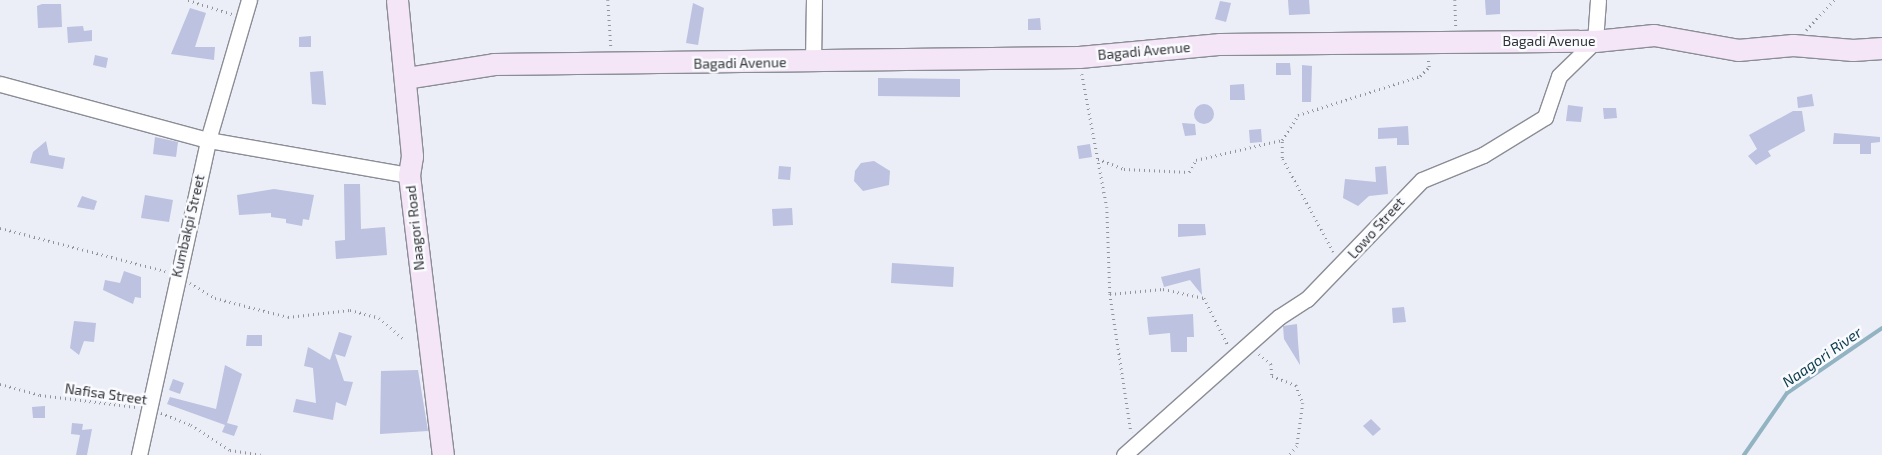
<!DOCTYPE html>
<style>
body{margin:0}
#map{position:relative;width:1882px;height:455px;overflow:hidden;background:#ebedf7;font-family:"Exo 2",sans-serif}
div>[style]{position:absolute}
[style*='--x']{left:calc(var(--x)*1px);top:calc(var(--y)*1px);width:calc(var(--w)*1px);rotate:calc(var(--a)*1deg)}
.stream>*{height:4px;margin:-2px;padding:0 2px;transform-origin:2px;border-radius:2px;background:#92b3c1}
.building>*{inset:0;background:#bcc2df}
.round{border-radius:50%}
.path>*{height:2.5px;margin-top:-1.25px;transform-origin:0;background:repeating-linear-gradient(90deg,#92949a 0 1px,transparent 0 5px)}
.roads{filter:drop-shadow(1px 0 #8b8d96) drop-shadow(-1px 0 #8b8d96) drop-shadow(0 1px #8b8d96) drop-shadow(0 -1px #8b8d96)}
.street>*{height:15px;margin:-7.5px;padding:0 7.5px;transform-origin:7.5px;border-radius:7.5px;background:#fff}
.secondary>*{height:21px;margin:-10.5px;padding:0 10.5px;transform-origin:10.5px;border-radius:10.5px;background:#f5e6f7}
span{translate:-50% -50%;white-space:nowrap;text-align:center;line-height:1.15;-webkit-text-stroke:5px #fafbff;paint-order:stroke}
.street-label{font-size:14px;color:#323336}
.water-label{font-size:15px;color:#0c3c4c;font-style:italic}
</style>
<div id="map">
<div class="stream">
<div style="--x:1744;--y:455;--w:75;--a:-55.3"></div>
<div style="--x:1787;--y:393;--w:115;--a:-34.4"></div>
</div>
<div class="building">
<div style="clip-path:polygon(1288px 0,1309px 0,1310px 14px,1289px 15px)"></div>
<div style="clip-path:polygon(1485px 0,1500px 0,1500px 14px,1486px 15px)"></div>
<div style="clip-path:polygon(1220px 1px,1231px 3px,1226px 22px,1215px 19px)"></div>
<div style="clip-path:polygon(693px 3px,704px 8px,698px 45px,686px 43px)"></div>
<div style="clip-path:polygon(42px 4px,61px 4px,62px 27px,38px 28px,37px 6px)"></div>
<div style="clip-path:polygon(190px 8px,206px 13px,195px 47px,215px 47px,214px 60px,171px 54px)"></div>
<div style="clip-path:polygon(1040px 18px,1041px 30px,1028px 30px,1028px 19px)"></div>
<div style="clip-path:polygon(83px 26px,84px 31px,92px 30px,92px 41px,68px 43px,67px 27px)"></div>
<div style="clip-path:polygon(311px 36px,311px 47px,299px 47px,299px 37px)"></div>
<div style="clip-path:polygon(95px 55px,108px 58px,106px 68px,93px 65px)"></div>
<div style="clip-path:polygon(1276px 63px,1290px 63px,1291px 75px,1276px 75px)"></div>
<div style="clip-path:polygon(1302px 65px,1312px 66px,1311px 102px,1302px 102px)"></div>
<div style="clip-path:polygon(323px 71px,326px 105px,312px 104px,310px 72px)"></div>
<div style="clip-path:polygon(878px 78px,960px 79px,960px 97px,878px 96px)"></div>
<div style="clip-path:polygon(1244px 84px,1245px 100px,1230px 100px,1230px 85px)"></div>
<div style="clip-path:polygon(1812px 94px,1814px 106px,1798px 108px,1797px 97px)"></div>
<div class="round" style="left:1194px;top:104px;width:20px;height:20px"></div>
<div style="clip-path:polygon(1568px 105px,1583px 107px,1581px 122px,1566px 121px)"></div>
<div style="clip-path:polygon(1603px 108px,1616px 108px,1617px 118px,1604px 119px)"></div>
<div style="clip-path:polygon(1793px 111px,1802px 111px,1805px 131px,1768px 151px,1771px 156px,1756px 165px,1748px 156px,1757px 149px,1749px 135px)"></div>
<div style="clip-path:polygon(1182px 123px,1195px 124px,1196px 135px,1185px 136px)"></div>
<div style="clip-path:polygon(1408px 126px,1409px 145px,1397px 145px,1397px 138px,1378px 139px,1378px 128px)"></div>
<div style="clip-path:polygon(1261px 129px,1262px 142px,1250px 143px,1249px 130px)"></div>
<div style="clip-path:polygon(1834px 133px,1880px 137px,1880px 142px,1871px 143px,1871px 154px,1860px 154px,1860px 144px,1833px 144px)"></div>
<div style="clip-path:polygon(155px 137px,178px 142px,176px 157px,153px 154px)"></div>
<div style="clip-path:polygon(46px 141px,49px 155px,65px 158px,63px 169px,30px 163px,33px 152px)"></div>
<div style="clip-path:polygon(1090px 144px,1092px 157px,1079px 159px,1077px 146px)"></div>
<div style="clip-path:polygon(874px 161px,890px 171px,889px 185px,863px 191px,854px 181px,855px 171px,861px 163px)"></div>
<div style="clip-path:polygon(779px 166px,791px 167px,790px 180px,778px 179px)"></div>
<div style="clip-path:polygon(1386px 166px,1388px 194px,1369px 196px,1358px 206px,1343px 198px,1345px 179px,1376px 182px,1375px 167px)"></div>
<div style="clip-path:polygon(344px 184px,360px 184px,361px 229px,385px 227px,387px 255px,336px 259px,335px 241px,345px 240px)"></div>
<div style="clip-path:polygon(274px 189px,314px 195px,309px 220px,303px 219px,302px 226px,286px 223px,286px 219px,271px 217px,271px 213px,239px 215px,237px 195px)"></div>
<div style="clip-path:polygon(145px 195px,173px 200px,169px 222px,141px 218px)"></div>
<div style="clip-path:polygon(82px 196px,97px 201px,94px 210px,77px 207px)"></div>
<div style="clip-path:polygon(792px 208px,793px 225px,773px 226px,772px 209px)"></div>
<div style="clip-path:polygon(1178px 224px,1205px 224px,1206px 235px,1178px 237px)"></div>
<div style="clip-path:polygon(892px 263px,954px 267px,953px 287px,891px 283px)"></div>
<div style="clip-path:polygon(1200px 268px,1202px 295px,1190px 280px,1164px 287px,1161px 277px)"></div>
<div style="clip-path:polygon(124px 271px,141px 277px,141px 298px,135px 297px,133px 304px,103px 290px,105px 280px,120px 283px)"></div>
<div style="clip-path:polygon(1404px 307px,1406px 322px,1393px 323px,1392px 308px)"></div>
<div style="clip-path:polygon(1193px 314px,1194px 337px,1187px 337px,1187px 352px,1171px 352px,1170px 333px,1149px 335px,1147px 317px)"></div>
<div style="clip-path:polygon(74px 321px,96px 323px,94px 342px,84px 341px,79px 355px,70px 348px)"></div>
<div style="clip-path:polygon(1297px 324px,1298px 342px,1300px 365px,1284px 339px,1283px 326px)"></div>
<div style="clip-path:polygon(339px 332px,352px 336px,345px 357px,335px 354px,344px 381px,353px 382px,346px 406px,336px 402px,333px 420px,293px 412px,296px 399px,316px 403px,313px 368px,304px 366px,308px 347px,330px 360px)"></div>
<div style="clip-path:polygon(247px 335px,262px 335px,262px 346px,246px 346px)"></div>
<div style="clip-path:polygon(225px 365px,242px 374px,227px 423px,238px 426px,234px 436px,222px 432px,225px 425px,167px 404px,170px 397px,216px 409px)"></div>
<div style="clip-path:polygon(418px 370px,428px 431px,380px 434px,381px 371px)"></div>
<div style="clip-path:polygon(173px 379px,184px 383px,180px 394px,169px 390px)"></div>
<div style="clip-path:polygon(45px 406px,45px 418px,33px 418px,32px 407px)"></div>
<div style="clip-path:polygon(1371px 419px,1381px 429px,1373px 436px,1363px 426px)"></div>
<div style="clip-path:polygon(72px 423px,83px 424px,82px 430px,92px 429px,87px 455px,76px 455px,80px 435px,71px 434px)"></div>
</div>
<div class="path">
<div style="--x:188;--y:0;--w:46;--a:17.7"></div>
<div style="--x:608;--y:0;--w:47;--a:86.3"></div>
<div style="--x:1455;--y:0;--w:26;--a:88"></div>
<div style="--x:1806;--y:30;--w:41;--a:-47"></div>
<div style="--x:1082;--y:74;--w:135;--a:79.4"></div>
<div style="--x:1107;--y:207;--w:87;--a:88"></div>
<div style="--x:1110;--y:294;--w:140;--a:81.3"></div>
<div style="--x:1098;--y:159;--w:28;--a:21"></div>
<div style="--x:1124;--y:169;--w:65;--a:2.6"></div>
<div style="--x:1189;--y:172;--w:14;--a:-60"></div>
<div style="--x:1196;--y:160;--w:88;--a:-13.1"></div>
<div style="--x:0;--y:228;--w:171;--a:14.6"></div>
<div style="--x:1333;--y:252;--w:107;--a:-118.5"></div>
<div style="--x:1282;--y:158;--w:18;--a:-90"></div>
<div style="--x:1282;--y:140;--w:30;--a:-57"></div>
<div style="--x:1298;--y:115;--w:128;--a:-17.7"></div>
<div style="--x:1420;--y:76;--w:13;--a:-45"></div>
<div style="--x:1429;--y:67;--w:7;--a:-98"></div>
<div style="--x:190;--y:283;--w:29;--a:31"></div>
<div style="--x:215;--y:298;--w:75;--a:14.6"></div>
<div style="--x:288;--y:317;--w:62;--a:-6.4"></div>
<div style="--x:350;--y:310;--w:30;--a:15"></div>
<div style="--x:379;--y:318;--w:31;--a:40"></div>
<div style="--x:1110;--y:294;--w:53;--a:-5.4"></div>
<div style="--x:1163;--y:289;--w:42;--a:12.4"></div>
<div style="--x:1204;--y:298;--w:53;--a:62.9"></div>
<div style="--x:1259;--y:354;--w:16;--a:40"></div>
<div style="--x:1271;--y:364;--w:12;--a:85"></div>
<div style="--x:1272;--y:376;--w:26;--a:21"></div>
<div style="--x:1296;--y:385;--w:19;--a:69"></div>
<div style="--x:1303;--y:403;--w:43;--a:97.9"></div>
<div style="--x:1297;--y:446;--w:11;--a:128"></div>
<div style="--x:0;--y:384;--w:41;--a:15.4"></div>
<div style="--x:40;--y:395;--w:97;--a:7.1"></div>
<div style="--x:161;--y:413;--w:32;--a:22"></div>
<div style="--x:191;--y:425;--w:46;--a:32.7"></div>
<div style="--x:230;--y:450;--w:31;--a:9"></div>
</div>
<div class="roads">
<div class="street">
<div style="--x:813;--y:62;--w:62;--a:-89.1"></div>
<div style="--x:0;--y:84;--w:215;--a:15.1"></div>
<div style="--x:208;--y:140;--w:204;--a:9.9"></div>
<div style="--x:139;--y:455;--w:322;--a:-77.6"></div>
<div style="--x:208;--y:140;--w:146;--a:-73.7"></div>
<div style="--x:1124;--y:455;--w:208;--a:-41.7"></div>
<div style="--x:1279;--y:317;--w:33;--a:-33"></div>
<div style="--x:1307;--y:299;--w:165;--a:-46"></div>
<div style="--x:1422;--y:180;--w:66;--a:-22.3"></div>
<div style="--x:1483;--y:155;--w:73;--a:-31.5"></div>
<div style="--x:1545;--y:117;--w:43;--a:-71.1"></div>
<div style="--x:1559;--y:76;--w:50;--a:-44.2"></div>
<div style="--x:1595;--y:41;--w:41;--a:-85.8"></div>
</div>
<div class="secondary">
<div style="--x:397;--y:0;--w:157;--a:84.5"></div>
<div style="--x:412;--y:156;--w:19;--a:99"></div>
<div style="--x:409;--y:175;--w:282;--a:83.1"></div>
<div style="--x:406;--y:78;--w:89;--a:-9"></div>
<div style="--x:494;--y:64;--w:585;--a:-0.69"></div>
<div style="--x:1079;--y:57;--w:142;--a:-5.3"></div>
<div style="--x:1220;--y:44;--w:375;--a:-0.5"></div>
<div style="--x:1595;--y:41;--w:59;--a:-5.8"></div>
<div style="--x:1654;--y:35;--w:85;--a:10.1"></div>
<div style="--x:1738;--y:50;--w:55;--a:-5.2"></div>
<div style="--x:1793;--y:45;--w:60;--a:4.8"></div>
<div style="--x:1853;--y:50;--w:29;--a:-4"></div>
</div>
</div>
<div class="street-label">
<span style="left:1549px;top:41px">Bagadi Avenue</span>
<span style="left:1144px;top:51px;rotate:-5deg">Bagadi Avenue</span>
<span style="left:740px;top:63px;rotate:-1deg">Bagadi Avenue</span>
<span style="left:188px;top:226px;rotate:-77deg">Kumbakpi Street</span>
<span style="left:415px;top:228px;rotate:-96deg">Naagori Road</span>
<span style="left:1376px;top:228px;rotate:-48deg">Lowo Street</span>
<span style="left:106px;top:394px;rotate:8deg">Nafisa Street</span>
</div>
<div class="water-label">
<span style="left:1822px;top:357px;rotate:-35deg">Naagori River</span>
</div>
</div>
